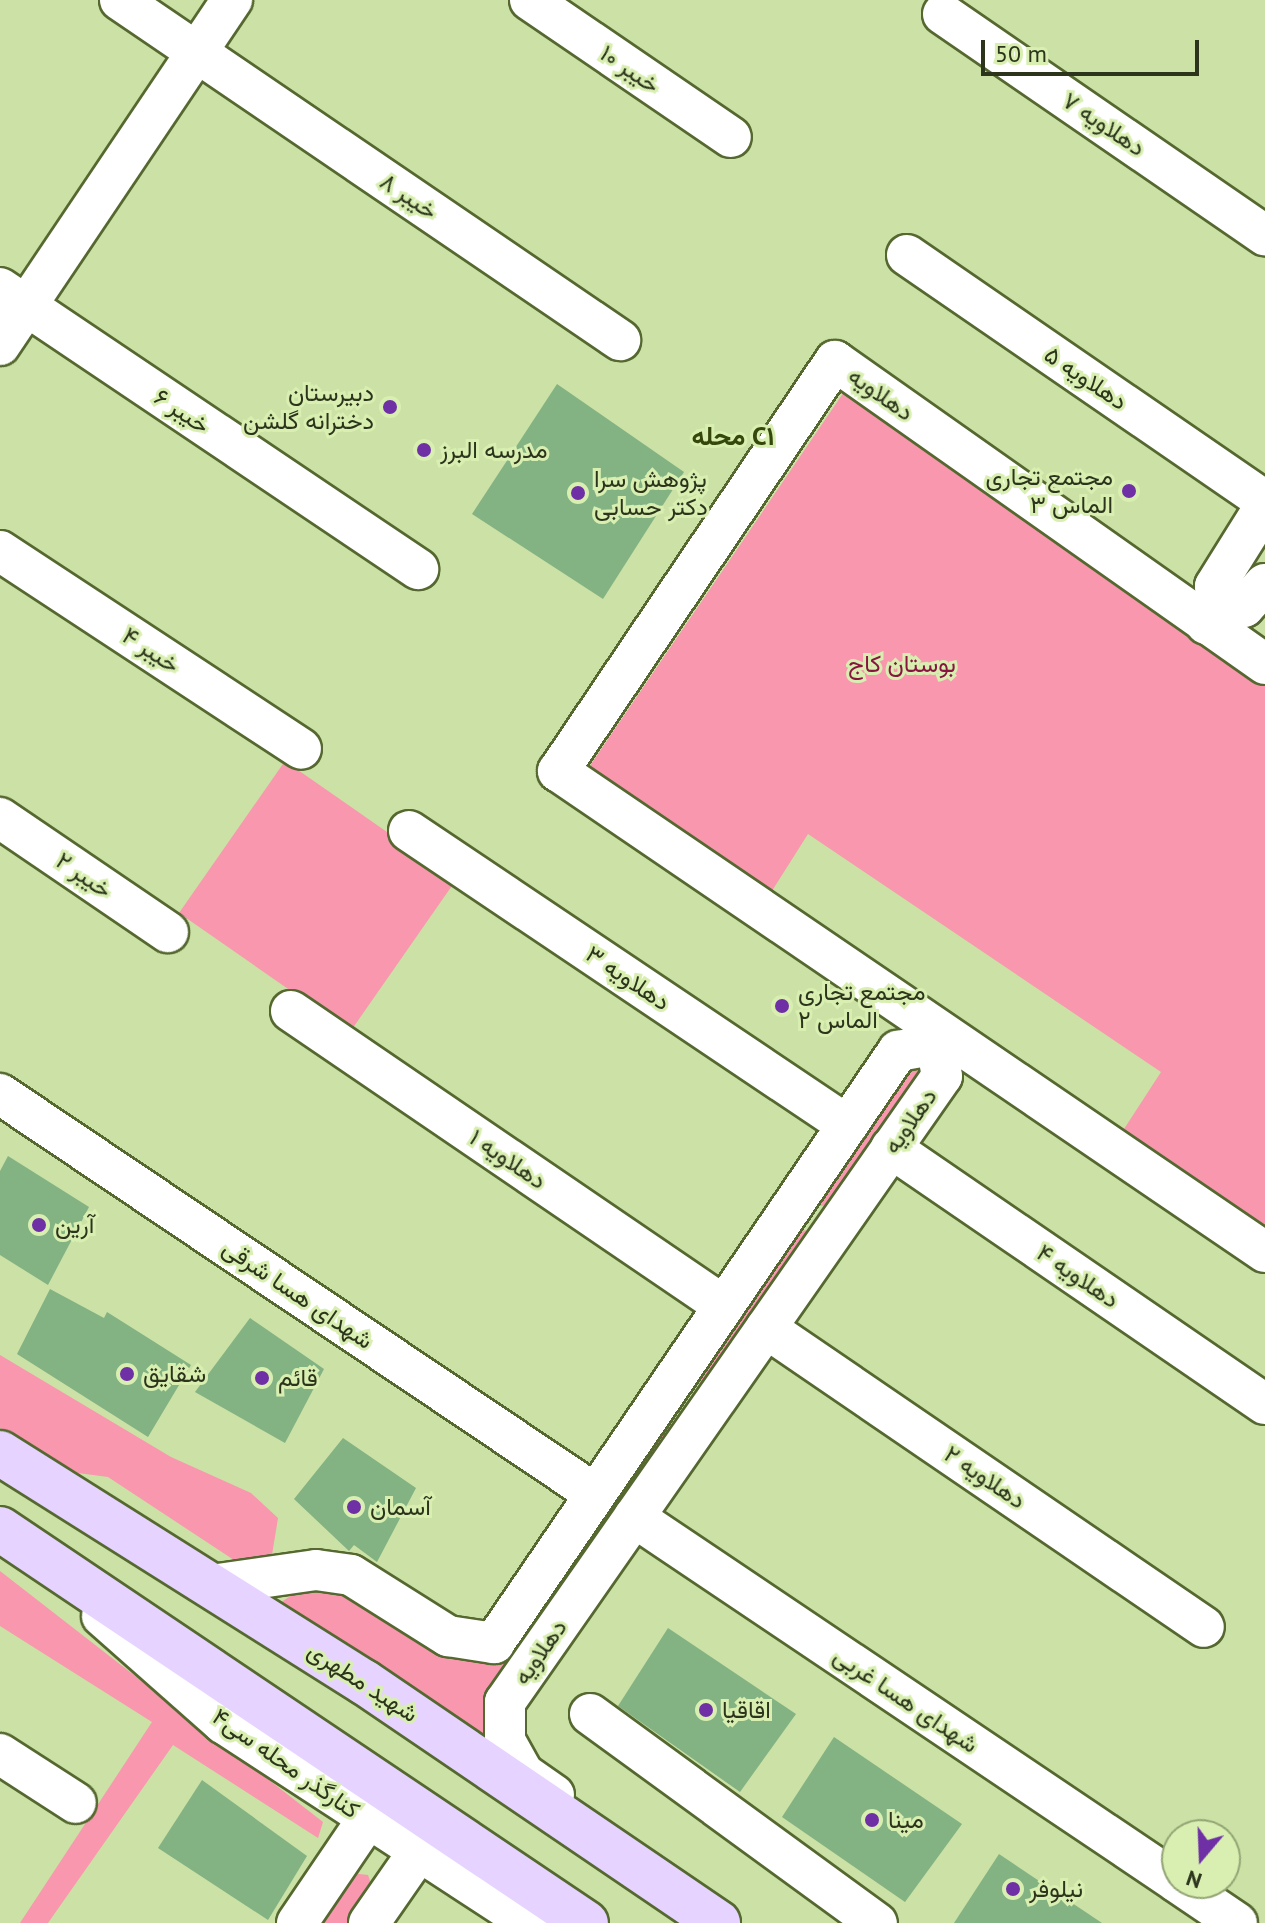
<!DOCTYPE html>
<meta charset="utf-8">
<style>
body{margin:0}
#map{position:relative;width:1265px;height:1923px;overflow:hidden;background:#cbe1a5;font-family:"PT Sans",Vazirmatn,sans-serif}
div>[style]{position:absolute}
[style*='--x']{left:calc(var(--x)*1px);top:calc(var(--y)*1px);width:calc(var(--w)*1px);rotate:calc(var(--a)*1deg)}
.green>*{inset:0;background:#f897ae}
.building>*{inset:0;background:#83b283}
.roads{filter:drop-shadow(2px 0 #556830) drop-shadow(-2px 0 #556830) drop-shadow(0 2px #556830) drop-shadow(0 -2px #556830)}
.minor>*{height:40px;margin:-20px;padding:0 20px;transform-origin:20px;border-radius:20px;background:#fff}
.major>*{height:44px;margin:-22px;padding:0 22px;transform-origin:22px;border-radius:22px;background:#e6d3ff}
.dots>*{width:22px;height:22px;translate:-50% -50%;box-sizing:border-box;border:4px solid #d8efb1;border-radius:50%}
span{translate:-50% -50%;white-space:nowrap;text-align:center;line-height:1.15;-webkit-text-stroke:6px #d8efb1;paint-order:stroke}
.street-label{font-size:24px;color:#2c351c}
.poi-label{font-size:24px;color:#2c351c}
.right{translate:-100% -50%;text-align:right}
.left{translate:0 -50%;text-align:left}
.park-label{font-size:24px;color:#871540}
.neighbourhood-label{font-size:26px;color:#36470c;font-weight:700}
.north{position:absolute;left:1161px;top:1819px;width:80px;height:80px;box-sizing:border-box;background:#d8efb1;border:2px solid #93a575;border-radius:50%;rotate:199deg;font-size:22px;font-weight:700;line-height:32px;text-align:center;color:#2c351c}
.north::after{content:'';display:block;margin:auto;width:28px;height:36px;background:#6f30a5;clip-path:polygon(50% 0,100% 100%,50% 72%,0 100%)}
.scale{position:absolute;left:981px;top:40px;width:218px;height:36px;box-sizing:border-box;border:4px solid #2c351c;border-top:0;padding-left:10px;font-size:24px;line-height:28px;white-space:nowrap;color:#2c351c;-webkit-text-stroke:6px #d8efb1;paint-order:stroke}
</style>
<div id="map">
<div class="green">
<div style="clip-path:polygon(846px 389px,1265px 678px,1265px 1230px,1124px 1129px,1161px 1072px,808px 834px,770px 894px,587px 770px)"></div>
<div style="clip-path:polygon(285px 761px,456px 880px,350px 1032px,179px 913px)"></div>
<div style="clip-path:polygon(920px 1051px,933px 1066px,834px 1205px,819px 1206px,818px 1194px)"></div>
<div style="clip-path:polygon(799px 1230px,810px 1231px,713px 1383px,698px 1384px,697px 1372px)"></div>
<div style="clip-path:polygon(0 1355px,171px 1457px,251px 1493px,278px 1518px,272px 1555px,237px 1562px,108px 1477px,78px 1473px,0 1428px)"></div>
<div style="clip-path:polygon(661px 1427px,673px 1429px,576px 1581px,561px 1582px,559px 1570px)"></div>
<div style="clip-path:polygon(0 1571px,323px 1822px,318px 1838px,173px 1745px,48px 1923px,20px 1923px,152px 1722px,0 1626px)"></div>
<div style="clip-path:polygon(303px 1588px,339px 1588px,458px 1658px,476px 1654px,500px 1664px,550px 1606px,490px 1757px,272px 1608px)"></div>
<div style="clip-path:polygon(342px 1872px,368px 1875px,376px 1898px,358px 1923px,307px 1923px)"></div>
</div>
<div class="building">
<div style="clip-path:polygon(557px 384px,684px 472px,603px 599px,472px 514px)"></div>
<div style="clip-path:polygon(8px 1156px,89px 1207px,48px 1285px,0 1255px,0 1171px)"></div>
<div style="clip-path:polygon(50px 1289px,104px 1318px,107px 1312px,191px 1365px,148px 1437px,17px 1354px)"></div>
<div style="clip-path:polygon(250px 1318px,324px 1369px,285px 1443px,195px 1392px)"></div>
<div style="clip-path:polygon(343px 1438px,416px 1488px,377px 1562px,354px 1545px,349px 1551px,294px 1499px)"></div>
<div style="clip-path:polygon(668px 1628px,796px 1714px,740px 1792px,618px 1706px)"></div>
<div style="clip-path:polygon(834px 1737px,962px 1824px,905px 1902px,782px 1817px)"></div>
<div style="clip-path:polygon(202px 1780px,307px 1856px,268px 1920px,158px 1848px)"></div>
<div style="clip-path:polygon(999px 1854px,1102px 1923px,954px 1923px)"></div>
</div>
<div class="roads">
<div class="minor">
<div style="--x:120;--y:0;--w:605;--a:34.22"></div>
<div style="--x:530;--y:0;--w:243;--a:34.3"></div>
<div style="--x:943;--y:14;--w:391;--a:34.5"></div>
<div style="--x:907;--y:255;--w:434;--a:34.5"></div>
<div style="--x:0;--y:288;--w:504;--a:33.91"></div>
<div style="--x:0;--y:345;--w:416;--a:-56.1"></div>
<div style="--x:0;--y:551;--w:360;--a:33.3"></div>
<div style="--x:1219;--y:604;--w:25;--a:7"></div>
<div style="--x:1244;--y:607;--w:31;--a:-48"></div>
<div style="--x:1206;--y:624;--w:24;--a:-57"></div>
<div style="--x:1219;--y:604;--w:18;--a:-103"></div>
<div style="--x:1215;--y:586;--w:94;--a:-58"></div>
<div style="--x:1265;--y:664;--w:526;--a:-144.83"></div>
<div style="--x:835;--y:361;--w:495;--a:124"></div>
<div style="--x:558;--y:771;--w:855;--a:34.23"></div>
<div style="--x:0;--y:818;--w:203;--a:34.2"></div>
<div style="--x:409;--y:831;--w:528;--a:33.87"></div>
<div style="--x:291;--y:1011;--w:524;--a:34.27"></div>
<div style="--x:0;--y:1094;--w:717;--a:33.91"></div>
<div style="--x:891;--y:1148;--w:453;--a:34.4"></div>
<div style="--x:766;--y:1328;--w:530;--a:34.32"></div>
<div style="--x:634;--y:1517;--w:654;--a:33.91"></div>
<div style="--x:211;--y:1585;--w:106;--a:-8.1"></div>
<div style="--x:316;--y:1570;--w:35;--a:8"></div>
<div style="--x:351;--y:1575;--w:115;--a:32.2"></div>
<div style="--x:448;--y:1636;--w:47;--a:8.7"></div>
<div style="--x:494;--y:1643;--w:717;--a:-55.69"></div>
<div style="--x:898;--y:1051;--w:39;--a:-10"></div>
<div style="--x:102;--y:1616;--w:162;--a:41.5"></div>
<div style="--x:223;--y:1723;--w:366;--a:33.1"></div>
<div style="--x:590;--y:1714;--w:355;--a:36.1"></div>
<div style="--x:0;--y:1754;--w:90;--a:32.8"></div>
<div style="--x:554;--y:1795;--w:38;--a:-145"></div>
<div style="--x:523;--y:1773;--w:37;--a:-119"></div>
<div style="--x:505;--y:1741;--w:39;--a:-90"></div>
<div style="--x:505;--y:1702;--w:763;--a:-55.08"></div>
<div style="--x:942;--y:1076;--w:33;--a:-101"></div>
<div style="--x:1178;--y:1883;--w:71;--a:34.1"></div>
<div style="--x:297;--y:1923;--w:125;--a:-55.8"></div>
<div style="--x:369;--y:1923;--w:84;--a:-55.2"></div>
</div>
<div class="major">
<div style="--x:0;--y:1453;--w:430;--a:32.2"></div>
<div style="--x:364;--y:1682;--w:428;--a:34.2"></div>
<div style="--x:0;--y:1529;--w:706;--a:33.92"></div>
</div>
</div>
<div class="dots">
<div style="left:390px;top:407px;background:#6f30a5"></div>
<div style="left:424px;top:450px;background:#6f30a5"></div>
<div style="left:1129px;top:491px;background:#6f30a5"></div>
<div style="left:578px;top:493px;background:#6f30a5"></div>
<div style="left:782px;top:1006px;background:#6f30a5"></div>
<div style="left:39px;top:1225px;background:#6f30a5"></div>
<div style="left:127px;top:1374px;background:#6f30a5"></div>
<div style="left:262px;top:1378px;background:#6f30a5"></div>
<div style="left:354px;top:1507px;background:#6f30a5"></div>
<div style="left:706px;top:1710px;background:#6f30a5"></div>
<div style="left:872px;top:1820px;background:#6f30a5"></div>
<div style="left:1013px;top:1889px;background:#6f30a5"></div>
</div>
<div class="street-label">
<span style="left:630px;top:69px;rotate:34deg">خیبر ۱۰</span>
<span style="left:1104px;top:124px;rotate:34deg">دهلاویه ۷</span>
<span style="left:409px;top:196px;rotate:34deg">خیبر ۸</span>
<span style="left:1086px;top:378px;rotate:34deg">دهلاویه ۵</span>
<span style="left:881px;top:394px;rotate:35deg">دهلاویه</span>
<span style="left:182px;top:411px;rotate:34deg">خیبر ۶</span>
<span style="left:151px;top:650px;rotate:33deg">خیبر ۴</span>
<span style="left:84px;top:875px;rotate:34deg">خیبر ۲</span>
<span style="left:628px;top:978px;rotate:34deg">دهلاویه ۳</span>
<span style="left:910px;top:1121px;rotate:-55deg">دهلاویه</span>
<span style="left:508px;top:1159px;rotate:34deg">دهلاویه ۱</span>
<span style="left:1078px;top:1276px;rotate:34deg">دهلاویه ۴</span>
<span style="left:298px;top:1294px;rotate:34deg">شهدای هسا شرقی</span>
<span style="left:985px;top:1477px;rotate:34deg">دهلاویه ۲</span>
<span style="left:540px;top:1652px;rotate:-55deg">دهلاویه</span>
<span style="left:363px;top:1682px;rotate:33deg">شهید مطهری</span>
<span style="left:906px;top:1700px;rotate:34deg">شهدای هسا غربی</span>
<span style="left:286px;top:1763px;rotate:35deg">کنارگذر محله سی۴</span>
</div>
<div class="poi-label">
<span class="right" style="left:374px;top:407px">دبیرستان<br>دخترانه گلشن</span>
<span class="left" style="left:440px;top:450px">مدرسه البرز</span>
<span class="right" style="left:1113px;top:491px">مجتمع تجاری<br>الماس ۳</span>
<span class="left" style="left:594px;top:493px">پژوهش سرا<br>دکتر حسابی</span>
<span class="left" style="left:798px;top:1006px">مجتمع تجاری<br>الماس ۲</span>
<span class="left" style="left:55px;top:1225px">آرین</span>
<span class="left" style="left:143px;top:1374px">شقایق</span>
<span class="left" style="left:278px;top:1378px">قائم</span>
<span class="left" style="left:370px;top:1507px">آسمان</span>
<span class="left" style="left:722px;top:1710px">اقاقیا</span>
<span class="left" style="left:888px;top:1820px">مینا</span>
<span class="left" style="left:1029px;top:1889px">نیلوفر</span>
</div>
<div class="park-label">
<span style="left:902px;top:664px">بوستان کاج</span>
</div>
<div class="neighbourhood-label">
<span style="left:733px;top:436px">محله C۱</span>
</div>
<div class="north">N</div>
<div class="scale">50 m</div>
</div>
